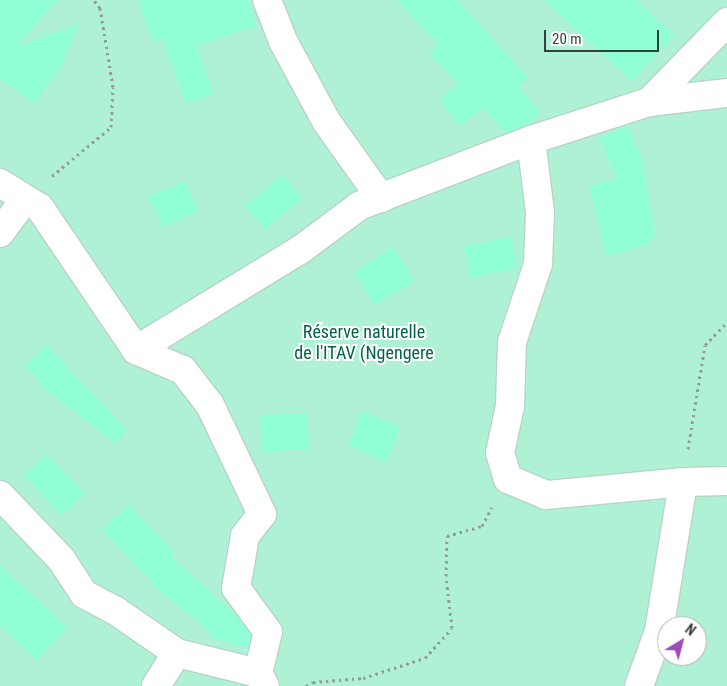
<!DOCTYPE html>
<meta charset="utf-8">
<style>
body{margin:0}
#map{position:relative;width:727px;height:686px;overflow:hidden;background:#f3fef9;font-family:"Roboto Condensed",sans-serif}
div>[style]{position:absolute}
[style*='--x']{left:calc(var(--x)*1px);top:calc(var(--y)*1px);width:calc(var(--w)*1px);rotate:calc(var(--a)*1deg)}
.green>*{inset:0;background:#aef1d5}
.building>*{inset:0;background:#90ffd5}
.path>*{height:3px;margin-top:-1.5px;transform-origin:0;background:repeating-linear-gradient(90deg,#929d98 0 2.5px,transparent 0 6.5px)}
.roads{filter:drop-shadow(1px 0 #b8d3c7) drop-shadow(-1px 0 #b8d3c7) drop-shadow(0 1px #b8d3c7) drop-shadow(0 -1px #b8d3c7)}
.minor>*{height:28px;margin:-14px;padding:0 14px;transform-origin:14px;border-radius:14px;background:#fff}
span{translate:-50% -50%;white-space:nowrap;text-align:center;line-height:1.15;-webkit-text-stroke:4px #fff;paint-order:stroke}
.park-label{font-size:18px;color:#036249}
.north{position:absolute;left:657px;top:616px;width:50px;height:50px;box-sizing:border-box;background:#fff;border:1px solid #aeb2b0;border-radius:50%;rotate:37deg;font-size:14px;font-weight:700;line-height:20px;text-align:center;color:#343f3a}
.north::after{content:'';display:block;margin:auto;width:18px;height:22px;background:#9e4ab9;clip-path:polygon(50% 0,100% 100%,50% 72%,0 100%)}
.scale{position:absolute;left:544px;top:30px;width:115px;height:22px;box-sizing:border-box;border:2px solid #343f3a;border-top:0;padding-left:6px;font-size:15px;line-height:18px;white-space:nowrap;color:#343f3a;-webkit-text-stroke:4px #fff;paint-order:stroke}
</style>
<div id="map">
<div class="green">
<div style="clip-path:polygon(evenodd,0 0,727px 0,727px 686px,0 686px,0 0,667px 626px,697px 626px,697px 656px,667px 656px,667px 626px)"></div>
</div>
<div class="building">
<div style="clip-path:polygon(0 0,57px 0,17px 46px,79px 24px,62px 64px,34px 103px,0 79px)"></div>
<div style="clip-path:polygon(138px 0,249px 0,256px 26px,196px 46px,214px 94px,186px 104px,162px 38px,153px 42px)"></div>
<div style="clip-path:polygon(397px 0,458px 0,528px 78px,518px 87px,541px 112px,526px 125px,506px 133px,483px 108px,460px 126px,439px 99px,459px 84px,429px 53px,438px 44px)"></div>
<div style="clip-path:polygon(544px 0,636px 0,674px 35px,632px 81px)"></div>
<div style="clip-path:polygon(627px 126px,642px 159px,655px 237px,649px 239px,650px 244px,606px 256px,589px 185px,617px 179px,599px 138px)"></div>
<div style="clip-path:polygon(283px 175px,302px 198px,265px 229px,245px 206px)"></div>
<div style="clip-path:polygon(185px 181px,198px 211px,162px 227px,149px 196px)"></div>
<div style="clip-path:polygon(511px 237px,517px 269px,470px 278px,464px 246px)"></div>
<div style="clip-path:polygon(393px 247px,414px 281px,375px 305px,354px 272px)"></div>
<div style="clip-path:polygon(46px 345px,127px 430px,115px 443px,38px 383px,40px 381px,25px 366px)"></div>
<div style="clip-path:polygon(362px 411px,401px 427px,386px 462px,348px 445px)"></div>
<div style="clip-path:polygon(307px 413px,309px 449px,262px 452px,260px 415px)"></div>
<div style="clip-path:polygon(46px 454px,85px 493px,62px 515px,24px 475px)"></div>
<div style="clip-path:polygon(129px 505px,174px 552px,171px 556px,236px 615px,251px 635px,248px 647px,210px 638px,211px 632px,151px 584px,153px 582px,102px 530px)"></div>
<div style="clip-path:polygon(0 566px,68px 628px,37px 660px,0 626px)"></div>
</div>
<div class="path">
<div style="--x:52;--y:176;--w:77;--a:-39.7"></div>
<div style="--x:111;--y:127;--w:40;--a:-87.1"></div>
<div style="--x:113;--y:87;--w:80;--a:-99.3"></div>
<div style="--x:100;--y:8;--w:10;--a:-127"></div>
<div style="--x:688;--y:449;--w:105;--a:-80.7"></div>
<div style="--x:705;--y:345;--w:32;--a:-46"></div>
<div style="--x:306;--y:686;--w:8;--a:-30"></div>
<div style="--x:313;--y:682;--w:50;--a:-4.6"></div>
<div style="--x:363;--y:678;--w:65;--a:-17.9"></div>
<div style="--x:425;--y:658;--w:40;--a:-48"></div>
<div style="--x:452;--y:628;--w:52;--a:-96.6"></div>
<div style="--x:446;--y:576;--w:40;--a:-88.6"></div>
<div style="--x:447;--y:536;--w:36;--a:-16"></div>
<div style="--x:482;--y:526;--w:21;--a:-62"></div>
</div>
<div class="roads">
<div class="minor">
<div style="--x:267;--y:0;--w:44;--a:68.7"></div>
<div style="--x:283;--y:41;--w:91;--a:61.7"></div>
<div style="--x:326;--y:121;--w:95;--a:54.5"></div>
<div style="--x:649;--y:102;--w:112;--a:-45.7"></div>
<div style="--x:531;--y:140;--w:73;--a:82.9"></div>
<div style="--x:540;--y:212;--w:52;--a:92.2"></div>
<div style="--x:538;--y:264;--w:82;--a:108.4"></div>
<div style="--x:512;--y:342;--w:64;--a:91.8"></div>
<div style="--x:510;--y:406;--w:48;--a:102"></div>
<div style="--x:500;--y:453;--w:27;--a:73"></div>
<div style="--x:508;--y:479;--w:41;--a:22.8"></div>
<div style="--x:546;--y:495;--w:138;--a:-5.4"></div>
<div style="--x:0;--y:183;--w:47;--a:32"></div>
<div style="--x:40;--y:208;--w:171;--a:55.9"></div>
<div style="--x:136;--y:350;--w:51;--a:23.1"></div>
<div style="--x:183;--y:370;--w:44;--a:52.4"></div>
<div style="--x:210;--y:405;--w:121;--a:64.5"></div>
<div style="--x:262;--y:514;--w:28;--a:128"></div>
<div style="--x:245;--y:536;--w:53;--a:99.8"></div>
<div style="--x:236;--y:588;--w:54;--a:54"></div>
<div style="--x:268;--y:632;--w:42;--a:103.7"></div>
<div style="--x:0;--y:233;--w:42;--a:-53.7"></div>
<div style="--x:136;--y:350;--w:192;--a:-31.4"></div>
<div style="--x:300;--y:250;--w:74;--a:-36.7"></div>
<div style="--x:359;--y:206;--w:184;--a:-21"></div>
<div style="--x:531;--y:140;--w:124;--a:-17.9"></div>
<div style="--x:649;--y:102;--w:79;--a:-6.6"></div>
<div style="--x:0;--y:495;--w:88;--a:46.4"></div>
<div style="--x:61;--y:559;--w:42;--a:56.7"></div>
<div style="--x:84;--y:594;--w:36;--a:28"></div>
<div style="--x:116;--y:611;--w:74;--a:34.5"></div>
<div style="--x:177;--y:653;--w:83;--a:13.9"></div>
<div style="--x:258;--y:673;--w:15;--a:62"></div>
<div style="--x:156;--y:686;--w:39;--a:-58"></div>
<div style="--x:639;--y:686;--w:59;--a:-70"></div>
<div style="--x:659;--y:631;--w:151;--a:-80.8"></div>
<div style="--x:683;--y:482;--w:44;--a:-1.3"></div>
</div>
</div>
<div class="park-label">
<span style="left:364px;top:343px">Réserve naturelle<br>de l'ITAV (Ngengere</span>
</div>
<div class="north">N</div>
<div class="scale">20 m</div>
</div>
